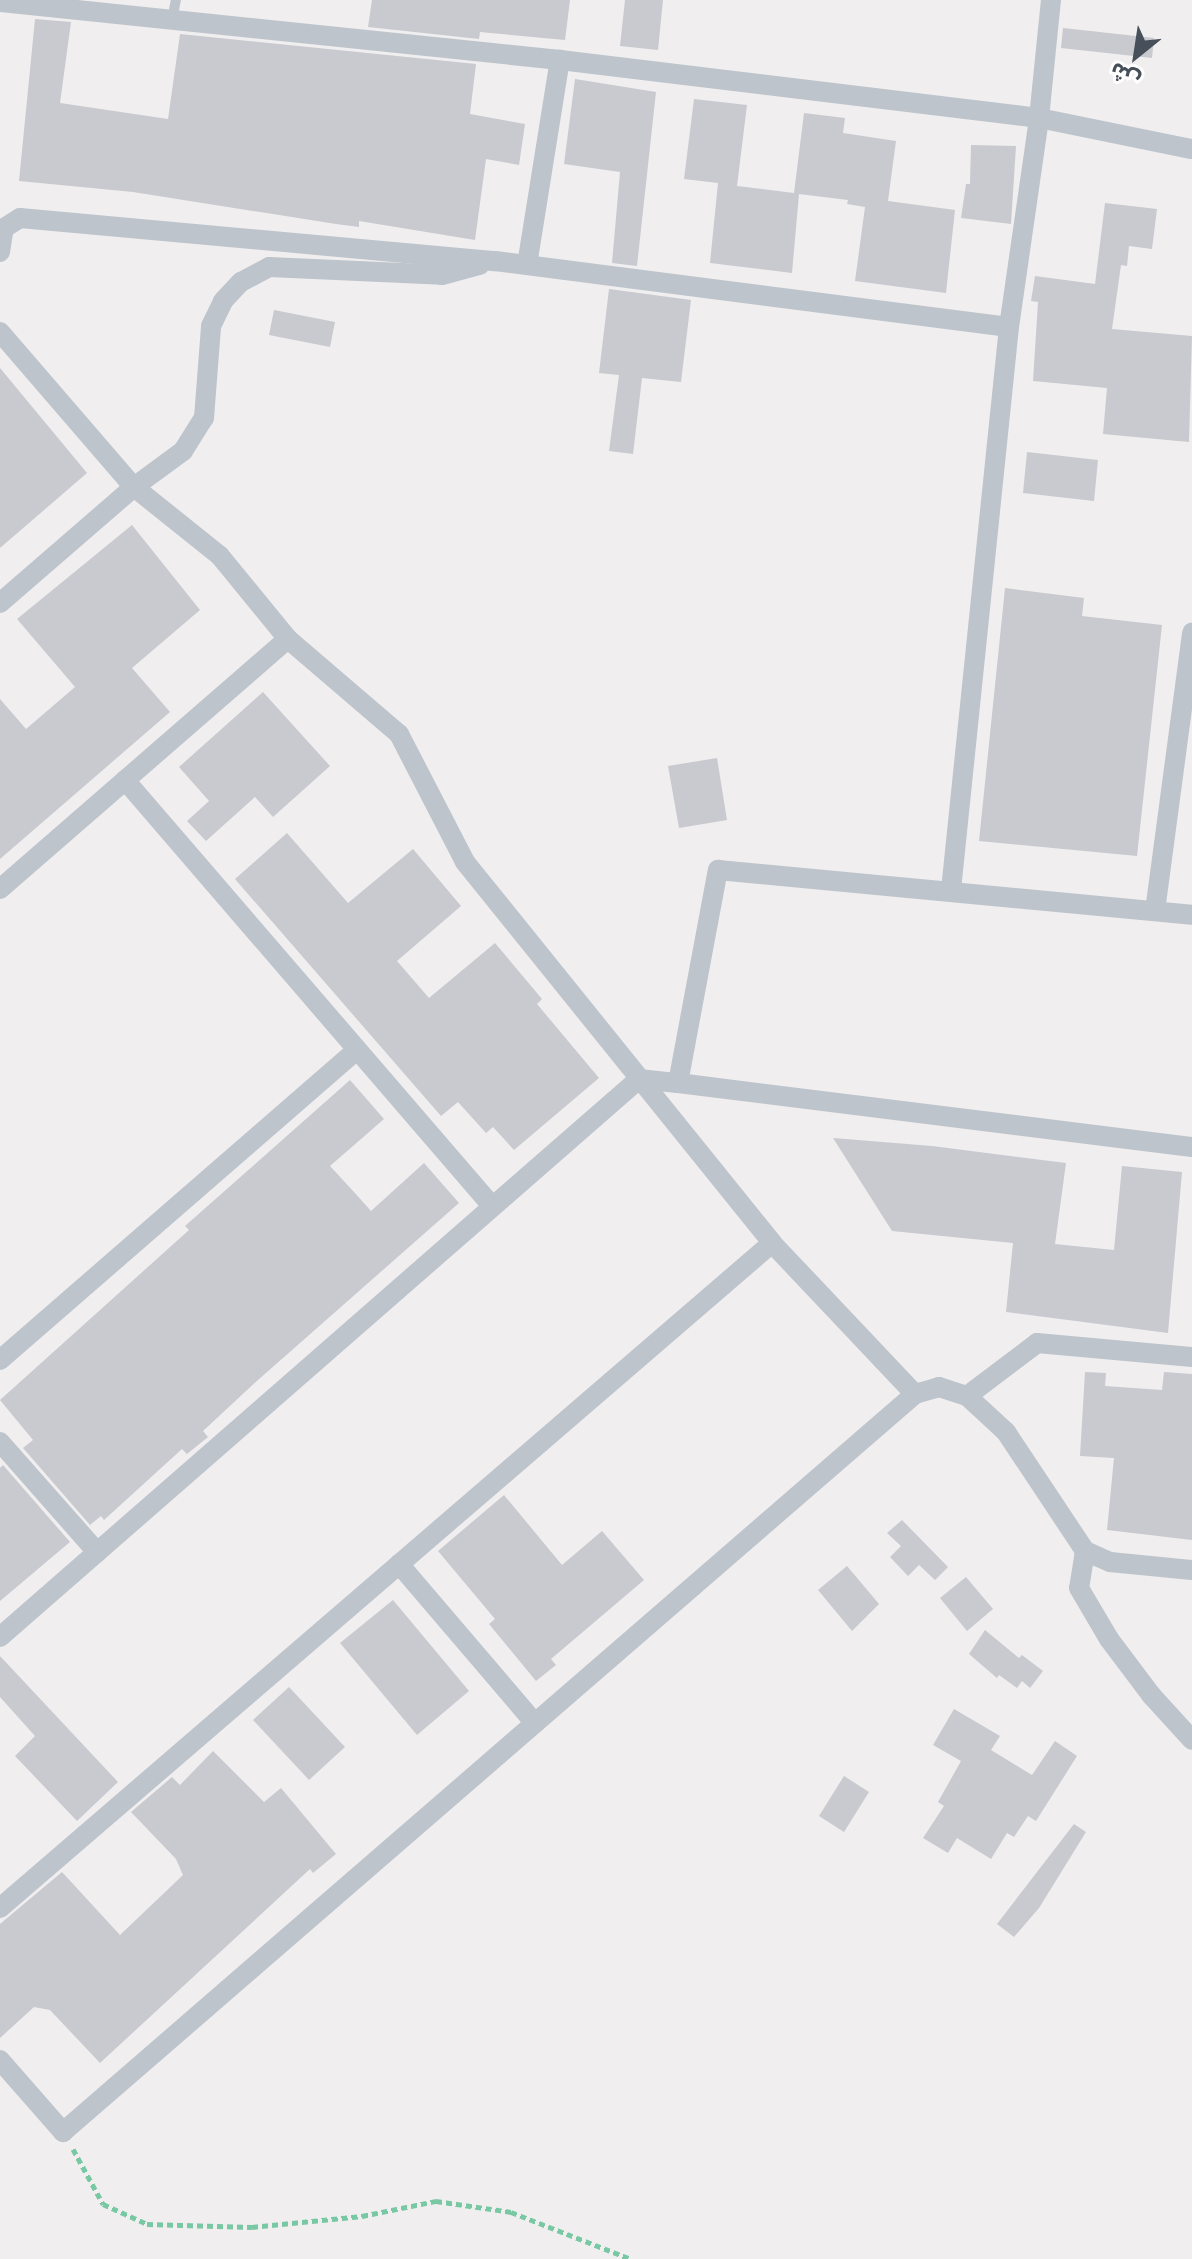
<!DOCTYPE html>
<meta charset="utf-8">
<style>
body{margin:0}
#map{position:relative;width:1192px;height:2259px;overflow:hidden;background:#f0eeee;font-family:"Exo 2","Noto Sans Arabic",sans-serif}
div>[style]{position:absolute}
[style*='--x']{left:calc(var(--x)*1px);top:calc(var(--y)*1px);width:calc(var(--w)*1px);rotate:calc(var(--a)*1deg)}
.building>*{inset:0;background:#c8cad0}
.path>*{height:5px;margin-top:-2.5px;transform-origin:0;background:repeating-linear-gradient(90deg,#78c8a4 0 6px,transparent 0 10px)}
.service>*{height:10px;margin:-5px;padding:0 5px;transform-origin:5px;border-radius:5px;background:#bdc4cc}
.minor>*{height:20px;margin:-10px;padding:0 10px;transform-origin:10px;border-radius:10px;background:#bdc4cc}
span{translate:-50% -50%;white-space:nowrap;text-align:center;line-height:1.15;-webkit-text-stroke:7px #fff;paint-order:stroke}
.north{position:absolute;left:1096px;top:16px;width:80px;height:80px;-webkit-text-stroke:6px #fff;paint-order:stroke;rotate:210deg;font-size:22px;font-weight:700;line-height:32px;text-align:center;color:#47505a}
.north::after{content:'';display:block;margin:auto;width:28px;height:36px;background:#47505a;clip-path:polygon(50% 0,100% 100%,50% 72%,0 100%)}
</style>
<div id="map">
<div class="building">
<div style="clip-path:polygon(372px 0,570px 0,565px 40px,480px 32px,479px 39px,368px 27px)"></div>
<div style="clip-path:polygon(625px 0,663px 0,658px 50px,620px 46px)"></div>
<div style="clip-path:polygon(35px 19px,71px 22px,60px 103px,168px 119px,180px 34px,476px 64px,470px 114px,525px 124px,519px 165px,486px 159px,475px 240px,359px 221px,359px 227px,336px 224px,133px 192px,19px 181px)"></div>
<div style="clip-path:polygon(1063px 28px,1154px 38px,1152px 58px,1061px 48px)"></div>
<div style="clip-path:polygon(575px 79px,656px 92px,637px 266px,612px 263px,620px 172px,564px 164px)"></div>
<div style="clip-path:polygon(694px 99px,747px 105px,737px 186px,794px 193px,804px 113px,845px 118px,843px 133px,896px 141px,888px 201px,955px 210px,946px 293px,855px 281px,865px 207px,847px 204px,848px 200px,799px 194px,792px 273px,710px 263px,718px 183px,684px 179px)"></div>
<div style="clip-path:polygon(971px 145px,1016px 146px,1011px 224px,961px 218px,966px 184px,970px 184px)"></div>
<div style="clip-path:polygon(1105px 203px,1157px 209px,1152px 249px,1129px 246px,1127px 266px,1121px 265px,1112px 329px,1192px 336px,1189px 442px,1103px 434px,1107px 388px,1033px 381px,1038px 302px,1031px 301px,1035px 276px,1095px 284px)"></div>
<div style="clip-path:polygon(609px 289px,691px 300px,681px 382px,642px 378px,633px 454px,609px 451px,619px 375px,599px 373px)"></div>
<div style="clip-path:polygon(274px 310px,335px 322px,330px 347px,269px 335px)"></div>
<div style="clip-path:polygon(0 368px,87px 473px,0 548px)"></div>
<div style="clip-path:polygon(1027px 452px,1098px 460px,1094px 501px,1023px 493px)"></div>
<div style="clip-path:polygon(132px 525px,200px 610px,132px 668px,170px 712px,0 859px,0 699px,26px 729px,75px 687px,17px 619px)"></div>
<div style="clip-path:polygon(1005px 588px,1084px 598px,1082px 616px,1162px 625px,1137px 856px,979px 841px)"></div>
<div style="clip-path:polygon(263px 692px,330px 766px,273px 817px,255px 797px,206px 841px,187px 821px,209px 801px,179px 767px)"></div>
<div style="clip-path:polygon(717px 758px,727px 820px,679px 828px,668px 766px)"></div>
<div style="clip-path:polygon(287px 833px,348px 903px,413px 849px,461px 906px,397px 961px,429px 998px,495px 943px,542px 999px,537px 1004px,599px 1078px,514px 1150px,493px 1127px,486px 1133px,458px 1102px,441px 1116px,235px 879px)"></div>
<div style="clip-path:polygon(350px 1080px,384px 1119px,330px 1166px,354px 1192px,371px 1211px,424px 1163px,459px 1203px,258px 1380px,203px 1431px,208px 1437px,187px 1454px,182px 1449px,104px 1520px,101px 1516px,90px 1525px,23px 1448px,33px 1440px,0 1400px,189px 1230px,185px 1226px)"></div>
<div style="clip-path:polygon(833px 1138px,932px 1146px,1066px 1163px,1055px 1244px,1114px 1250px,1122px 1166px,1182px 1172px,1168px 1333px,1006px 1312px,1013px 1243px,892px 1231px)"></div>
<div style="clip-path:polygon(1085px 1372px,1106px 1373px,1105px 1386px,1162px 1390px,1164px 1372px,1192px 1374px,1192px 1540px,1107px 1530px,1114px 1458px,1080px 1456px)"></div>
<div style="clip-path:polygon(3px 1465px,70px 1542px,0 1601px,0 1468px)"></div>
<div style="clip-path:polygon(504px 1495px,562px 1565px,602px 1531px,644px 1580px,551px 1659px,556px 1665px,536px 1681px,489px 1624px,495px 1619px,438px 1551px)"></div>
<div style="clip-path:polygon(902px 1520px,948px 1567px,935px 1580px,919px 1565px,908px 1576px,890px 1557px,901px 1546px,887px 1533px)"></div>
<div style="clip-path:polygon(847px 1566px,879px 1604px,852px 1631px,818px 1590px)"></div>
<div style="clip-path:polygon(966px 1577px,993px 1609px,967px 1631px,940px 1598px)"></div>
<div style="clip-path:polygon(393px 1600px,469px 1691px,417px 1735px,340px 1643px)"></div>
<div style="clip-path:polygon(985px 1630px,1019px 1658px,1022px 1655px,1043px 1671px,1030px 1688px,1022px 1681px,1017px 1688px,999px 1675px,997px 1678px,969px 1654px)"></div>
<div style="clip-path:polygon(0 1656px,118px 1782px,77px 1821px,15px 1756px,35px 1736px,0 1697px)"></div>
<div style="clip-path:polygon(289px 1687px,345px 1747px,309px 1780px,253px 1720px)"></div>
<div style="clip-path:polygon(954px 1709px,1000px 1736px,991px 1750px,1032px 1775px,1055px 1741px,1077px 1756px,1036px 1821px,1028px 1816px,1014px 1837px,1007px 1833px,991px 1859px,957px 1838px,948px 1853px,923px 1838px,944px 1806px,938px 1802px,961px 1761px,933px 1745px)"></div>
<div style="clip-path:polygon(213px 1751px,264px 1802px,281px 1788px,336px 1854px,313px 1873px,310px 1869px,100px 2063px,50px 2010px,34px 2007px,0 2038px,0 1924px,62px 1872px,120px 1935px,183px 1875px,176px 1859px,131px 1812px,172px 1777px,180px 1785px)"></div>
<div style="clip-path:polygon(844px 1776px,869px 1792px,844px 1832px,819px 1816px)"></div>
<div style="clip-path:polygon(1074px 1824px,1086px 1832px,1039px 1908px,1014px 1937px,997px 1924px)"></div>
</div>
<div class="path">
<div style="--x:73;--y:2149;--w:63;--a:61.4"></div>
<div style="--x:103;--y:2204;--w:48;--a:24.4"></div>
<div style="--x:147;--y:2224;--w:105;--a:1.6"></div>
<div style="--x:252;--y:2227;--w:111;--a:-5.7"></div>
<div style="--x:362;--y:2216;--w:76;--a:-11.5"></div>
<div style="--x:436;--y:2201;--w:76;--a:8.3"></div>
<div style="--x:511;--y:2212;--w:129;--a:21.4"></div>
</div>
<div class="service">
<div style="--x:172;--y:20;--w:20;--a:-79"></div>
</div>
<div class="minor">
<div style="--x:0;--y:2;--w:563;--a:5.91"></div>
<div style="--x:560;--y:60;--w:482;--a:6.9"></div>
<div style="--x:1039;--y:118;--w:156;--a:11.5"></div>
<div style="--x:0;--y:252;--w:24;--a:-81"></div>
<div style="--x:4;--y:228;--w:19;--a:-32"></div>
<div style="--x:20;--y:218;--w:477;--a:5.2"></div>
<div style="--x:495;--y:261;--w:518;--a:7.32"></div>
<div style="--x:527;--y:265;--w:208;--a:-80.9"></div>
<div style="--x:0;--y:332;--w:205;--a:49.2"></div>
<div style="--x:134;--y:487;--w:110;--a:38.7"></div>
<div style="--x:220;--y:556;--w:107;--a:50.7"></div>
<div style="--x:288;--y:639;--w:146;--a:40.6"></div>
<div style="--x:399;--y:734;--w:144;--a:62.7"></div>
<div style="--x:465;--y:862;--w:489;--a:51.1"></div>
<div style="--x:772;--y:1243;--w:208;--a:46.6"></div>
<div style="--x:0;--y:603;--w:177;--a:-40.9"></div>
<div style="--x:134;--y:487;--w:61;--a:-36.3"></div>
<div style="--x:183;--y:451;--w:39;--a:-58"></div>
<div style="--x:204;--y:418;--w:92;--a:-85.6"></div>
<div style="--x:211;--y:326;--w:28;--a:-64"></div>
<div style="--x:223;--y:301;--w:26;--a:-47"></div>
<div style="--x:241;--y:282;--w:32;--a:-28"></div>
<div style="--x:269;--y:267;--w:173;--a:2.6"></div>
<div style="--x:442;--y:275;--w:39;--a:-15"></div>
<div style="--x:125;--y:780;--w:562;--a:49.26"></div>
<div style="--x:0;--y:889;--w:381;--a:-41"></div>
<div style="--x:951;--y:890;--w:566;--a:-84.12"></div>
<div style="--x:1009;--y:327;--w:211;--a:-81.8"></div>
<div style="--x:1039;--y:118;--w:119;--a:-84.2"></div>
<div style="--x:1155;--y:911;--w:281;--a:-82.4"></div>
<div style="--x:678;--y:1083;--w:518;--a:7.1"></div>
<div style="--x:0;--y:1360;--w:473;--a:-41"></div>
<div style="--x:967;--y:1396;--w:88;--a:-37.1"></div>
<div style="--x:1037;--y:1343;--w:156;--a:5.2"></div>
<div style="--x:0;--y:1442;--w:147;--a:48.6"></div>
<div style="--x:1085;--y:1551;--w:37;--a:99"></div>
<div style="--x:1079;--y:1588;--w:59;--a:59.5"></div>
<div style="--x:1109;--y:1639;--w:71;--a:53"></div>
<div style="--x:1152;--y:1696;--w:59;--a:47.7"></div>
<div style="--x:399;--y:1564;--w:209;--a:49.5"></div>
<div style="--x:0;--y:1637;--w:848;--a:-41.13"></div>
<div style="--x:639;--y:1079;--w:39;--a:6"></div>
<div style="--x:678;--y:1083;--w:217;--a:-79.4"></div>
<div style="--x:718;--y:870;--w:476;--a:5.4"></div>
<div style="--x:0;--y:1908;--w:1019;--a:-40.74"></div>
<div style="--x:0;--y:2060;--w:96;--a:48.8"></div>
<div style="--x:63;--y:2132;--w:1127;--a:-40.9"></div>
<div style="--x:915;--y:1394;--w:25;--a:-16"></div>
<div style="--x:939;--y:1387;--w:29;--a:18"></div>
<div style="--x:967;--y:1396;--w:53;--a:42.7"></div>
<div style="--x:1006;--y:1432;--w:143;--a:56.4"></div>
<div style="--x:1085;--y:1551;--w:27;--a:24"></div>
<div style="--x:1110;--y:1562;--w:82;--a:5.6"></div>
</div>
<div class="north">ش</div>
</div>
